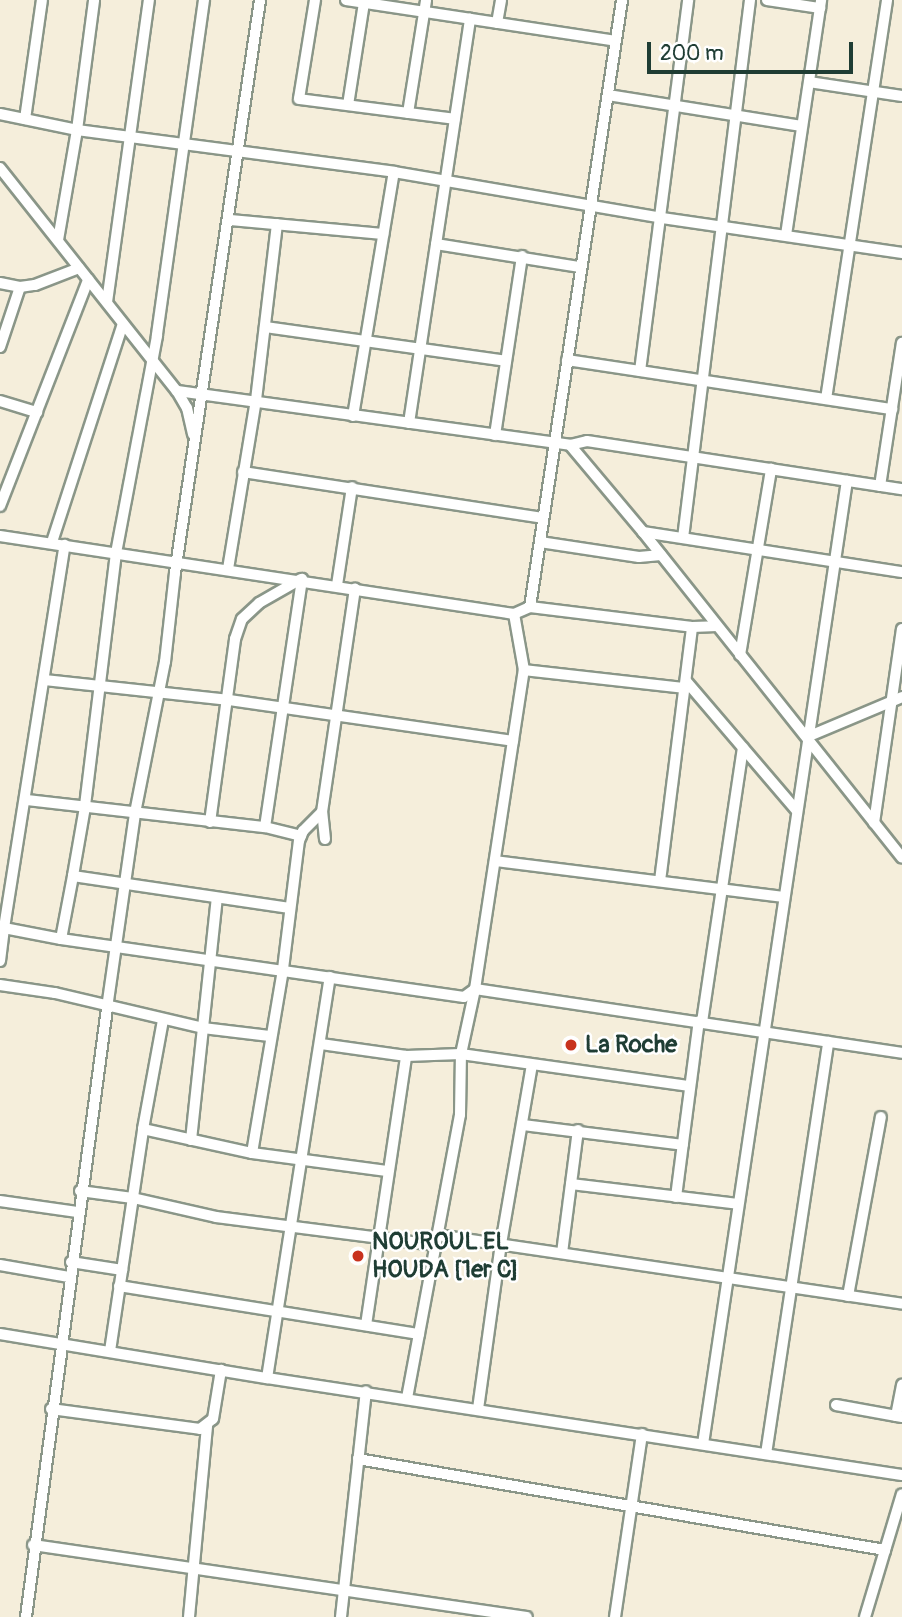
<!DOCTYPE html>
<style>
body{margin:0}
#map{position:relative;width:902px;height:1617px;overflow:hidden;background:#f5eedb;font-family:Pangolin,sans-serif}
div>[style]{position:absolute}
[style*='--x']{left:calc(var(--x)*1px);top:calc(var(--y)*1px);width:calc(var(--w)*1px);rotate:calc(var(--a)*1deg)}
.roads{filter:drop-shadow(2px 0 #8a9688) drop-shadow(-2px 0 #8a9688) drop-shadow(0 2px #8a9688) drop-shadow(0 -2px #8a9688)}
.minor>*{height:10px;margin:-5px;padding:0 5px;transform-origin:5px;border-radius:5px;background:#fff}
.dots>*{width:19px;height:19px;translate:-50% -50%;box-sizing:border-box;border:4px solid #fff;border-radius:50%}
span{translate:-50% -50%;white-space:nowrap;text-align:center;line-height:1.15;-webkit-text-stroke:5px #fff;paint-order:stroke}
.poi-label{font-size:24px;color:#1f3d34;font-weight:700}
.left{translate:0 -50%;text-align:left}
.scale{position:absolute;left:647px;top:42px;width:206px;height:32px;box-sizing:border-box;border:4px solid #1f3d34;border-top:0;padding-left:9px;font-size:21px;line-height:24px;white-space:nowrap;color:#1f3d34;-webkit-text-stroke:5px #fff;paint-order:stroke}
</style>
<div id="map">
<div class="roads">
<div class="minor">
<div style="--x:204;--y:0;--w:339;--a:98"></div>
<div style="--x:157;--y:336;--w:221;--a:100.7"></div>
<div style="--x:116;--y:553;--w:256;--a:97"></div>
<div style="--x:85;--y:807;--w:70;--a:99.9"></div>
<div style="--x:73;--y:876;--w:219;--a:8.4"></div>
<div style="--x:315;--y:0;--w:100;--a:99.2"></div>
<div style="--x:299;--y:99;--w:157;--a:7.3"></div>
<div style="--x:346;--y:0;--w:273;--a:8.6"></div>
<div style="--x:767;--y:0;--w:54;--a:8.6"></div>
<div style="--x:497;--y:23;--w:23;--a:-80"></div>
<div style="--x:809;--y:82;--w:94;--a:8.6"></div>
<div style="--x:608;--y:95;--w:196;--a:9.1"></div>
<div style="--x:348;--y:105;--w:103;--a:-81.1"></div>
<div style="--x:408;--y:113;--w:114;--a:-80.9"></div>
<div style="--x:0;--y:114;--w:79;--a:11.7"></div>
<div style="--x:77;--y:130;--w:320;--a:7.5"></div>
<div style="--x:394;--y:172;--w:272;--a:9.7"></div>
<div style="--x:662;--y:218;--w:243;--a:8.3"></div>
<div style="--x:25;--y:119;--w:120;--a:-81.9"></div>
<div style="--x:0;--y:168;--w:285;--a:51.6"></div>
<div style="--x:177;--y:391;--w:20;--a:60"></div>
<div style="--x:187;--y:408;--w:27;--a:77"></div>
<div style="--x:230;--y:220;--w:154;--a:5.2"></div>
<div style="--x:786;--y:235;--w:238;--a:-81.5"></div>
<div style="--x:58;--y:240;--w:112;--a:-80.2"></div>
<div style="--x:77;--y:130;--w:131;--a:-82.5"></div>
<div style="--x:436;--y:244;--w:146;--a:9.1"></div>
<div style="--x:0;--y:283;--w:20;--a:11"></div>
<div style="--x:20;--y:287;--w:15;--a:-8"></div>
<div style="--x:35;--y:285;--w:47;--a:-21.1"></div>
<div style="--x:107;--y:302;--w:305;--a:-82.1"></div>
<div style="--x:265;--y:327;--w:243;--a:8"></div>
<div style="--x:0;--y:347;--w:63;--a:-71.6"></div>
<div style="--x:567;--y:360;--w:329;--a:8.6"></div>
<div style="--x:640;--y:371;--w:374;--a:-82.6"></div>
<div style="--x:177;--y:391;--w:397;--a:7.8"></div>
<div style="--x:570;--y:445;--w:114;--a:50"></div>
<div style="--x:643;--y:532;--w:416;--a:51.5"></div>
<div style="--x:826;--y:399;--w:404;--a:-81.3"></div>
<div style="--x:0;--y:401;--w:39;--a:17"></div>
<div style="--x:353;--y:416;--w:247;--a:-80.5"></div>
<div style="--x:409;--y:423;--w:409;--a:-81.4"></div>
<div style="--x:495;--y:435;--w:181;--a:-81.4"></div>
<div style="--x:570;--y:445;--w:17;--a:-13"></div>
<div style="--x:587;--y:441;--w:319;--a:8.7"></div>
<div style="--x:243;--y:472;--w:303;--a:8.7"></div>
<div style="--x:880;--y:486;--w:145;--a:-81.3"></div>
<div style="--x:0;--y:506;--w:243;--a:-68.7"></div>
<div style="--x:643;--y:532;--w:262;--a:8.8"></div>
<div style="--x:0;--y:536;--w:520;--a:8.63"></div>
<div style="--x:683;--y:538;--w:542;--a:-82.9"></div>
<div style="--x:52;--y:542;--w:229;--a:-72"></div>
<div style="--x:540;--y:542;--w:100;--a:8.6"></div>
<div style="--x:639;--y:557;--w:22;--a:-5"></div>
<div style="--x:228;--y:569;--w:171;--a:-80.6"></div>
<div style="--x:256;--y:400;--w:177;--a:-83.2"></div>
<div style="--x:337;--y:585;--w:99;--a:-81.3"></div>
<div style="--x:530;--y:607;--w:163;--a:7"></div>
<div style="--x:692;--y:627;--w:25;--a:-2"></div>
<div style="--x:740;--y:655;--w:189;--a:-80.5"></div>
<div style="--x:524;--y:670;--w:162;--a:6.4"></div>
<div style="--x:45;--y:680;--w:185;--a:6.2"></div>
<div style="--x:229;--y:700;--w:287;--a:8.2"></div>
<div style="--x:686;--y:681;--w:170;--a:49.5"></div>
<div style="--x:807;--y:737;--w:103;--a:-22.8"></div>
<div style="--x:27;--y:800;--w:240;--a:6.5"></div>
<div style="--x:265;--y:827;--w:37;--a:14"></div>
<div style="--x:210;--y:822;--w:185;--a:-82.2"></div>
<div style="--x:235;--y:639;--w:21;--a:-71"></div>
<div style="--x:242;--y:619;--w:23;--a:-43"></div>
<div style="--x:259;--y:603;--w:48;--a:-29.7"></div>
<div style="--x:874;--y:823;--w:196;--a:-81.8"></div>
<div style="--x:265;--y:827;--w:251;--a:-81.5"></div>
<div style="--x:325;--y:839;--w:27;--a:-96"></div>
<div style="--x:322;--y:812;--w:226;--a:-81.6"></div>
<div style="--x:495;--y:861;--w:290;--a:7.1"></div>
<div style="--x:73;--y:876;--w:64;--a:100.8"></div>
<div style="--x:61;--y:939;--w:407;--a:8.2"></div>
<div style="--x:464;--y:997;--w:14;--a:-36"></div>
<div style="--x:475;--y:989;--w:432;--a:8.5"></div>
<div style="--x:660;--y:881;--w:256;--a:-82.8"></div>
<div style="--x:61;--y:939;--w:58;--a:-169.1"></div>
<div style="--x:4;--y:928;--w:388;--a:-81"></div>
<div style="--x:0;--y:961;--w:33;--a:-83"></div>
<div style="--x:0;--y:985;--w:56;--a:8.3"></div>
<div style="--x:55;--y:993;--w:152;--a:13.3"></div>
<div style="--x:203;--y:1028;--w:67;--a:6.8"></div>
<div style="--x:702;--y:1022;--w:277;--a:-81.5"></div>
<div style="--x:321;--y:1044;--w:86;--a:8"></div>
<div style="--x:406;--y:1056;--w:55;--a:-2.1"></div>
<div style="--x:461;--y:1054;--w:231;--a:8"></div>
<div style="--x:523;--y:1125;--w:161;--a:7.1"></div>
<div style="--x:143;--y:1129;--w:112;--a:12.4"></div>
<div style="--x:252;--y:1153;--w:136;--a:7.6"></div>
<div style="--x:191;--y:1140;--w:243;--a:-83.9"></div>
<div style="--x:252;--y:1153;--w:187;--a:-80.4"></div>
<div style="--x:283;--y:969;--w:129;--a:-82.9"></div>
<div style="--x:299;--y:841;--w:11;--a:-68"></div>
<div style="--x:303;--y:831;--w:27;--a:-45"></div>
<div style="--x:571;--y:1184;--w:168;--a:6.8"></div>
<div style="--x:80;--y:1191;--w:53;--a:7.5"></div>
<div style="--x:133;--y:1198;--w:85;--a:12.9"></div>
<div style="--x:216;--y:1217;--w:221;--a:7.3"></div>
<div style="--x:676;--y:1197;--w:177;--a:-82.6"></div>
<div style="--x:0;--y:1201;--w:78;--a:8.1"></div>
<div style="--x:437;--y:1235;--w:470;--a:8.4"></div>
<div style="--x:562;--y:1253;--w:124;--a:-82.6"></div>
<div style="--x:71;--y:1262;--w:52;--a:8.9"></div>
<div style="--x:0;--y:1265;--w:70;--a:9.9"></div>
<div style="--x:119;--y:1286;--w:304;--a:9.1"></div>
<div style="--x:848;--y:1296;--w:182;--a:-79.6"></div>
<div style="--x:366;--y:1325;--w:272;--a:-81.5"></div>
<div style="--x:0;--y:1334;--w:271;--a:9.4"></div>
<div style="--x:267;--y:1378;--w:642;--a:8.69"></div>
<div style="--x:110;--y:1351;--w:224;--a:-81.5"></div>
<div style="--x:143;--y:1129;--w:111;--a:-79.6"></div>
<div style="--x:267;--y:1378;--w:406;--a:-81.1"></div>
<div style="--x:407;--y:1398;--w:288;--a:-79.4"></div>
<div style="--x:460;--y:1115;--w:61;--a:-89.1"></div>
<div style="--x:461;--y:1054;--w:66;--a:-77.8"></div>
<div style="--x:475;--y:989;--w:323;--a:-81.3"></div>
<div style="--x:524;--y:670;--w:57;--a:-100.1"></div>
<div style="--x:514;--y:614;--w:17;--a:-24"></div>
<div style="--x:530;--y:607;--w:614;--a:-81.38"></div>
<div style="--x:836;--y:1405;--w:67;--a:10.3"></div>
<div style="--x:51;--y:1409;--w:150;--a:7.6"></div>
<div style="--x:200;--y:1429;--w:16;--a:-38"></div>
<div style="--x:213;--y:1419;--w:50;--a:-80.7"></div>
<div style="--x:478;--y:1409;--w:167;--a:-82.1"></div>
<div style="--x:501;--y:1244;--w:182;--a:-80.2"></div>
<div style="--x:896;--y:1416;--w:32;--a:-79"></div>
<div style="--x:703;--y:1444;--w:974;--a:-81.5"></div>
<div style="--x:766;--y:1454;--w:417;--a:-81.4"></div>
<div style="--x:358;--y:1459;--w:535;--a:9.8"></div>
<div style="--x:33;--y:1545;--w:499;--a:8.3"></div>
<div style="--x:26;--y:1617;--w:614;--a:-82.42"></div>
<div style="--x:107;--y:1008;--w:197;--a:-81.8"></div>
<div style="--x:135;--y:813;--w:154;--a:-78.8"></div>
<div style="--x:165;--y:662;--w:90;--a:-83.6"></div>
<div style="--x:175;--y:573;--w:579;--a:-81.56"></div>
<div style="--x:189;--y:1617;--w:192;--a:-84.6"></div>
<div style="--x:341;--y:1617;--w:227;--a:-83.7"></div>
<div style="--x:615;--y:1617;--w:185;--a:-81.6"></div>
<div style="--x:865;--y:1617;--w:128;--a:-73.3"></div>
</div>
</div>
<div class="dots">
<div style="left:571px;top:1045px;background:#c8321e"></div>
<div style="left:358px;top:1256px;background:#c8321e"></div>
</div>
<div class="poi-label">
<span class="left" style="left:585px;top:1045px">La Roche</span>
<span class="left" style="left:372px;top:1256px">NOUROUL EL<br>HOUDA [1er C]</span>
</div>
<div class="scale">200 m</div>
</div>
